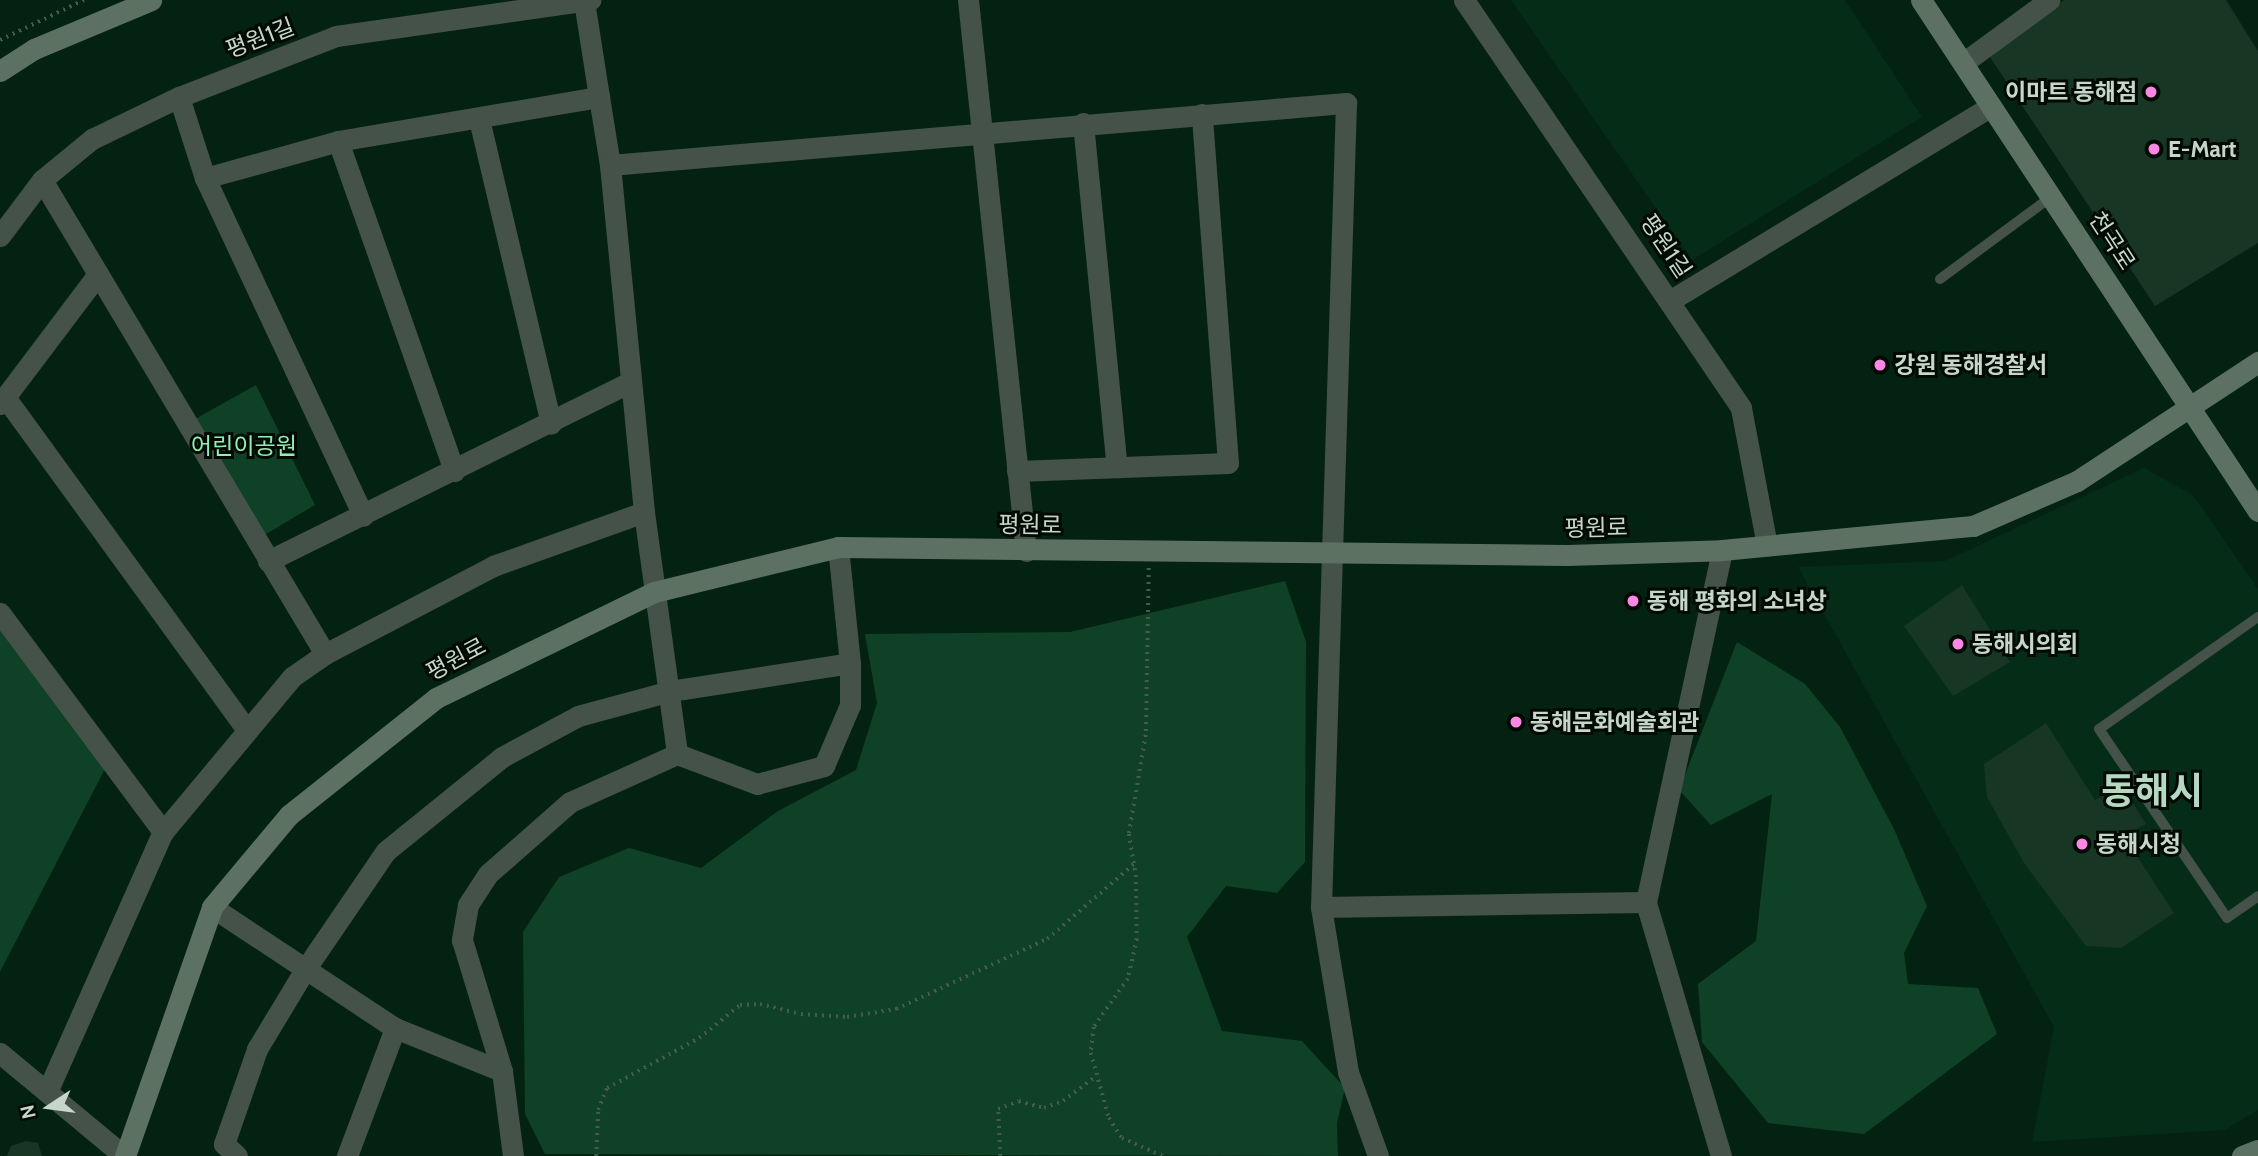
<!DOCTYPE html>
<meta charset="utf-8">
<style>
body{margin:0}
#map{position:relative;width:2258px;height:1156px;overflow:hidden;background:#042211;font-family:Cabin,"Noto Sans KR",sans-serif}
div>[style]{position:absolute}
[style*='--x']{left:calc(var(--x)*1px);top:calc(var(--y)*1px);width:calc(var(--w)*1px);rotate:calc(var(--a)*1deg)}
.built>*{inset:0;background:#052c17}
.green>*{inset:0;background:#0f4126}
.building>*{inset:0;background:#183624}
.path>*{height:3.5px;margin-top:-1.75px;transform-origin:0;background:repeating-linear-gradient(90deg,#435c4d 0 2px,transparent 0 7px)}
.lane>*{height:10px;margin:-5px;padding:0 5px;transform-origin:5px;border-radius:5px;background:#455249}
.street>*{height:21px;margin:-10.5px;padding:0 10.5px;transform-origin:10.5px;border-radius:10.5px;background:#455249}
.secondary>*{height:21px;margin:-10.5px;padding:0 10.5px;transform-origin:10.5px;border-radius:10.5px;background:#5c7162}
.dots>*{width:19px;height:19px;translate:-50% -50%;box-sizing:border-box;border:4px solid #010903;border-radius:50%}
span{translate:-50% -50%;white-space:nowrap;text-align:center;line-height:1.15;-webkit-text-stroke:6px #010903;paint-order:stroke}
.street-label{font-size:23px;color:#c6d6cb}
.poi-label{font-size:23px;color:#c6d6cb;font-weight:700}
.right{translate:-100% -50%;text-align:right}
.left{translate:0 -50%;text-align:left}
.park-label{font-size:23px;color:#91eeb3}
.town-label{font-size:37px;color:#b6d8c1;font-weight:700}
.north{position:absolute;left:14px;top:1072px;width:70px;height:70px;-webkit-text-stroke:5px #010903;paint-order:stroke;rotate:257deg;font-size:19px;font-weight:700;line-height:28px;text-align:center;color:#c6d6cb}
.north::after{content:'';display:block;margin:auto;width:24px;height:32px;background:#c6d6cb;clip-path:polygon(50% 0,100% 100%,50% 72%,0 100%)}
</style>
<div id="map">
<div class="built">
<div style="clip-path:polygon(1511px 0,1845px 0,1922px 117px,1692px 260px)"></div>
<div style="clip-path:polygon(2144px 468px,2193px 495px,2258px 589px,2258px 1110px,2225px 1130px,2032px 1142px,2054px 1027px,1798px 567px,1945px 561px)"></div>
</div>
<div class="green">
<div style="clip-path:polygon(256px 385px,315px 505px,256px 540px,186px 424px)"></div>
<div style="clip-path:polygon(1285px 581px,1306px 642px,1305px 862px,1277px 893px,1226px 886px,1187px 937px,1222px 1031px,1302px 1041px,1345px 1088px,1337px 1123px,1338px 1156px,545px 1154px,525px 1114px,523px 932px,559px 877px,629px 848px,701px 868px,778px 811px,856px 770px,877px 703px,865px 634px,1070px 632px)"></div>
<div style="clip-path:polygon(0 617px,109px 761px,0 972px)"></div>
<div style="clip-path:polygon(1737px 642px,1805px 684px,1840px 727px,1894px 829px,1927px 906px,1904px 953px,1908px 984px,1978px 988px,1997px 1034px,1864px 1134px,1768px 1123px,1702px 1042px,1698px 984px,1756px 941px,1772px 794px,1711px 825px,1679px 790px)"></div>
</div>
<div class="building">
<div style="clip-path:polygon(2064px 0,2226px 0,2258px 51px,2258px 243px,2155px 306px,1988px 54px)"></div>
<div style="clip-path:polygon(1962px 585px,2010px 662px,1953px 696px,1904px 626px)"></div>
<div style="clip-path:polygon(2046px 723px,2095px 800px,2122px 786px,2146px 824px,2124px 836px,2174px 913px,2121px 948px,2086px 946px,2024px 863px,1987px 797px,1984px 764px)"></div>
<div style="clip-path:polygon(26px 1141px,38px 1143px,42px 1156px,7px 1156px,11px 1146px)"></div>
</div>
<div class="path">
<div style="--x:0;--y:40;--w:93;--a:-25.5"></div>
<div style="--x:1149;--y:568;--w:167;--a:91"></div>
<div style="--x:1146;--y:735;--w:100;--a:99.7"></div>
<div style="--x:1129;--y:834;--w:42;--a:80.3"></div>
<div style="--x:1136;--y:875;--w:64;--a:89.1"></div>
<div style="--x:1137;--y:939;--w:41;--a:102.7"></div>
<div style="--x:1128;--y:979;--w:59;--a:125.3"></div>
<div style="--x:1094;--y:1027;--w:26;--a:97"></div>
<div style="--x:1091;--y:1053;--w:67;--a:74.5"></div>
<div style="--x:1109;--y:1118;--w:24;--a:57"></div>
<div style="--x:1122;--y:1138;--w:45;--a:23.7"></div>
<div style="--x:596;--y:1156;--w:46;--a:-87.5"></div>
<div style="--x:598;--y:1110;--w:24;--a:-68"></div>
<div style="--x:607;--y:1088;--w:105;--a:-28.5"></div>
<div style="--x:699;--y:1038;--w:53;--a:-38.8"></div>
<div style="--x:740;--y:1005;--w:20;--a:-3"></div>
<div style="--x:760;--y:1004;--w:42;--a:13.7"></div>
<div style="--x:801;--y:1014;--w:46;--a:3.7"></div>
<div style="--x:847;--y:1017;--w:50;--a:-9.3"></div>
<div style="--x:896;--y:1009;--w:166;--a:-24.9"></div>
<div style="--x:1047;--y:939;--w:115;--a:-40.8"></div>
<div style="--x:1000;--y:1156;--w:47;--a:-92.4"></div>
<div style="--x:998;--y:1109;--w:22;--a:-21"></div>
<div style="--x:1019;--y:1101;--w:26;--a:16"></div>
<div style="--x:1044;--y:1108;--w:20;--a:-20"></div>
<div style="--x:1063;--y:1101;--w:40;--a:-37"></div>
</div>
<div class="lane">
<div style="--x:1940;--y:279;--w:138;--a:-36.5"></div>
<div style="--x:2258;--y:617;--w:194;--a:144.8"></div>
<div style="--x:2099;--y:729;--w:228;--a:55.9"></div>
<div style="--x:2227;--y:918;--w:38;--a:-35"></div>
</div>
<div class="street">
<div style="--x:968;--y:0;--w:554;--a:83.99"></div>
<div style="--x:1464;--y:0;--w:493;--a:55.8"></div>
<div style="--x:1741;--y:408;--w:140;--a:79.3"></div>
<div style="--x:584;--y:1;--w:97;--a:81.1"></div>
<div style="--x:1963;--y:63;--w:107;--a:-36.2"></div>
<div style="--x:179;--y:97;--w:85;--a:72.2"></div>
<div style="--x:205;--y:178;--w:138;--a:-15.5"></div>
<div style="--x:338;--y:141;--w:265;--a:-9.6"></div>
<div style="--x:599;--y:97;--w:69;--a:80.8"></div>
<div style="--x:610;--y:165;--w:349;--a:84.4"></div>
<div style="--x:644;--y:512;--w:244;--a:82.2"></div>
<div style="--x:479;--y:119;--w:313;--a:76.7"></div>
<div style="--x:1083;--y:123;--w:346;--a:84.4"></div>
<div style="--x:338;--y:141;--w:350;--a:70.6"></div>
<div style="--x:610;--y:165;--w:739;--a:-4.82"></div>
<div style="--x:1346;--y:103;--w:804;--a:91.78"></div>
<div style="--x:1321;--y:907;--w:167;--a:80.7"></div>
<div style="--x:1348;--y:1072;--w:89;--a:70.3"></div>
<div style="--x:205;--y:178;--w:373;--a:64.9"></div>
<div style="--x:42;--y:180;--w:552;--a:59.16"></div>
<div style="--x:0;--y:236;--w:70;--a:-53.1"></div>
<div style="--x:42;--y:180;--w:65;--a:-39.4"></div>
<div style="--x:92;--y:139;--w:97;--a:-25.8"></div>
<div style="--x:179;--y:97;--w:168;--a:-21.2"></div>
<div style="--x:336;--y:36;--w:257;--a:-8.1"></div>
<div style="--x:1671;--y:300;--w:374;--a:-31.2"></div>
<div style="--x:5;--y:397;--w:412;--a:54"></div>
<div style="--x:0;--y:404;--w:163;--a:-53"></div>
<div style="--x:1017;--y:471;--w:211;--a:-2.2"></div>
<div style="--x:1228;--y:463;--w:350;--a:-94.3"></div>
<div style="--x:838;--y:547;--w:117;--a:84.1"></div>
<div style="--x:268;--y:561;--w:404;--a:-26.3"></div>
<div style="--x:0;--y:613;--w:273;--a:53.3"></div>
<div style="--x:212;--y:907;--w:219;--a:33.5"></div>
<div style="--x:395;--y:1028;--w:115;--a:21.9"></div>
<div style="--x:1321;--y:907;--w:325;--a:-0.9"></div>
<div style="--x:0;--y:1053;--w:161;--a:39.7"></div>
<div style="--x:47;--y:1092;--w:285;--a:-66"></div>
<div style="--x:163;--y:832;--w:202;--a:-50.2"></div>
<div style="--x:292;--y:677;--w:40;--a:-34.9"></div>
<div style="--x:325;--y:654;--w:190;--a:-27.6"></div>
<div style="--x:493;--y:566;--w:160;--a:-19.7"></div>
<div style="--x:237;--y:1156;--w:18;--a:-137"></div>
<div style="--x:224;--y:1144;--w:101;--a:-70.8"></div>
<div style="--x:257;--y:1049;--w:91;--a:-58.9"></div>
<div style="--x:304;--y:971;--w:145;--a:-55.7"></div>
<div style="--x:386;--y:851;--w:149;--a:-39"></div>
<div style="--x:502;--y:757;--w:86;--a:-28.3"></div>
<div style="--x:578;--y:716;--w:95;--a:-15.2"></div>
<div style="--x:670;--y:691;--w:182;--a:-8.8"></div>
<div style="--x:850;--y:663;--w:42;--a:90"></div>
<div style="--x:850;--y:705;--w:66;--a:113.1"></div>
<div style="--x:824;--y:766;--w:69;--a:165"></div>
<div style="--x:757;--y:784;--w:85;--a:-159.4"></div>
<div style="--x:677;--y:754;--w:117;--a:155.8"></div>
<div style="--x:570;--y:802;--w:109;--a:138.7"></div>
<div style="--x:488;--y:874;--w:37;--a:123"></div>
<div style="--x:468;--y:905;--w:36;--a:100"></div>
<div style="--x:462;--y:940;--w:137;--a:73"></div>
<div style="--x:502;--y:1071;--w:86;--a:82.6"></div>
<div style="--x:347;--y:1156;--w:137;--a:-69.4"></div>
<div style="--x:1721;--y:1156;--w:265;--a:-106.5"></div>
<div style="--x:1646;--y:902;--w:360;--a:-77.8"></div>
</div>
<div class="secondary">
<div style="--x:1921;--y:0;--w:612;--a:56.6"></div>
<div style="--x:0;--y:71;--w:40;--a:-32.9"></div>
<div style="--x:34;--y:49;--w:127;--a:-22.7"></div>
<div style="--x:125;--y:1156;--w:264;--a:-70.7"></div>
<div style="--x:212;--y:907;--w:120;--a:-50.1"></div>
<div style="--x:289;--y:815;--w:188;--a:-38.5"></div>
<div style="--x:436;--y:698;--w:242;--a:-25.9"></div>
<div style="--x:654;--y:592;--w:189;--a:-13.7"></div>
<div style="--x:838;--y:547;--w:729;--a:0.63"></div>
<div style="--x:1567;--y:555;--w:155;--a:-1.8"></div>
<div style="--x:1722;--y:550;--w:252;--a:-5.5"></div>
<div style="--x:1973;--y:526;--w:113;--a:-23.4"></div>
<div style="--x:2077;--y:481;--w:217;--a:-33.3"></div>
<div style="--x:2242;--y:1156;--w:17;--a:-21"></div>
</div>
<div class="dots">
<div style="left:2151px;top:92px;background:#fc86e4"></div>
<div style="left:2154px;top:149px;background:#fc86e4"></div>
<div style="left:1880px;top:365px;background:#fc86e4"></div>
<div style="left:1633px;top:601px;background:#fc86e4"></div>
<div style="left:1958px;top:644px;background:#fc86e4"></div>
<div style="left:1516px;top:722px;background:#fc86e4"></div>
<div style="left:2082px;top:844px;background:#fc86e4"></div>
</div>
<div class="street-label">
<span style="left:260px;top:38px;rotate:-21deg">평원1길</span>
<span style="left:2112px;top:241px;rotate:57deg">천곡로</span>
<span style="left:1666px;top:246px;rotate:56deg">평원1길</span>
<span style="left:1030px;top:525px;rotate:1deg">평원로</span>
<span style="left:1596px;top:528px;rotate:-1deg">평원로</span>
<span style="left:456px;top:659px;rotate:-28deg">평원로</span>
</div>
<div class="poi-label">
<span class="right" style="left:2137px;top:92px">이마트 동해점</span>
<span class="left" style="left:2168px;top:149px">E-Mart</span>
<span class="left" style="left:1894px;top:365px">강원 동해경찰서</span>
<span class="left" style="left:1647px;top:601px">동해 평화의 소녀상</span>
<span class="left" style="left:1972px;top:644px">동해시의회</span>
<span class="left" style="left:1530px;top:722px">동해문화예술회관</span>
<span class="left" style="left:2096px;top:844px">동해시청</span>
</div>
<div class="park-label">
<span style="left:244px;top:446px">어린이공원</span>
</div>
<div class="town-label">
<span style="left:2152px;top:791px">동해시</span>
</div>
<div class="north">N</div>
</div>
